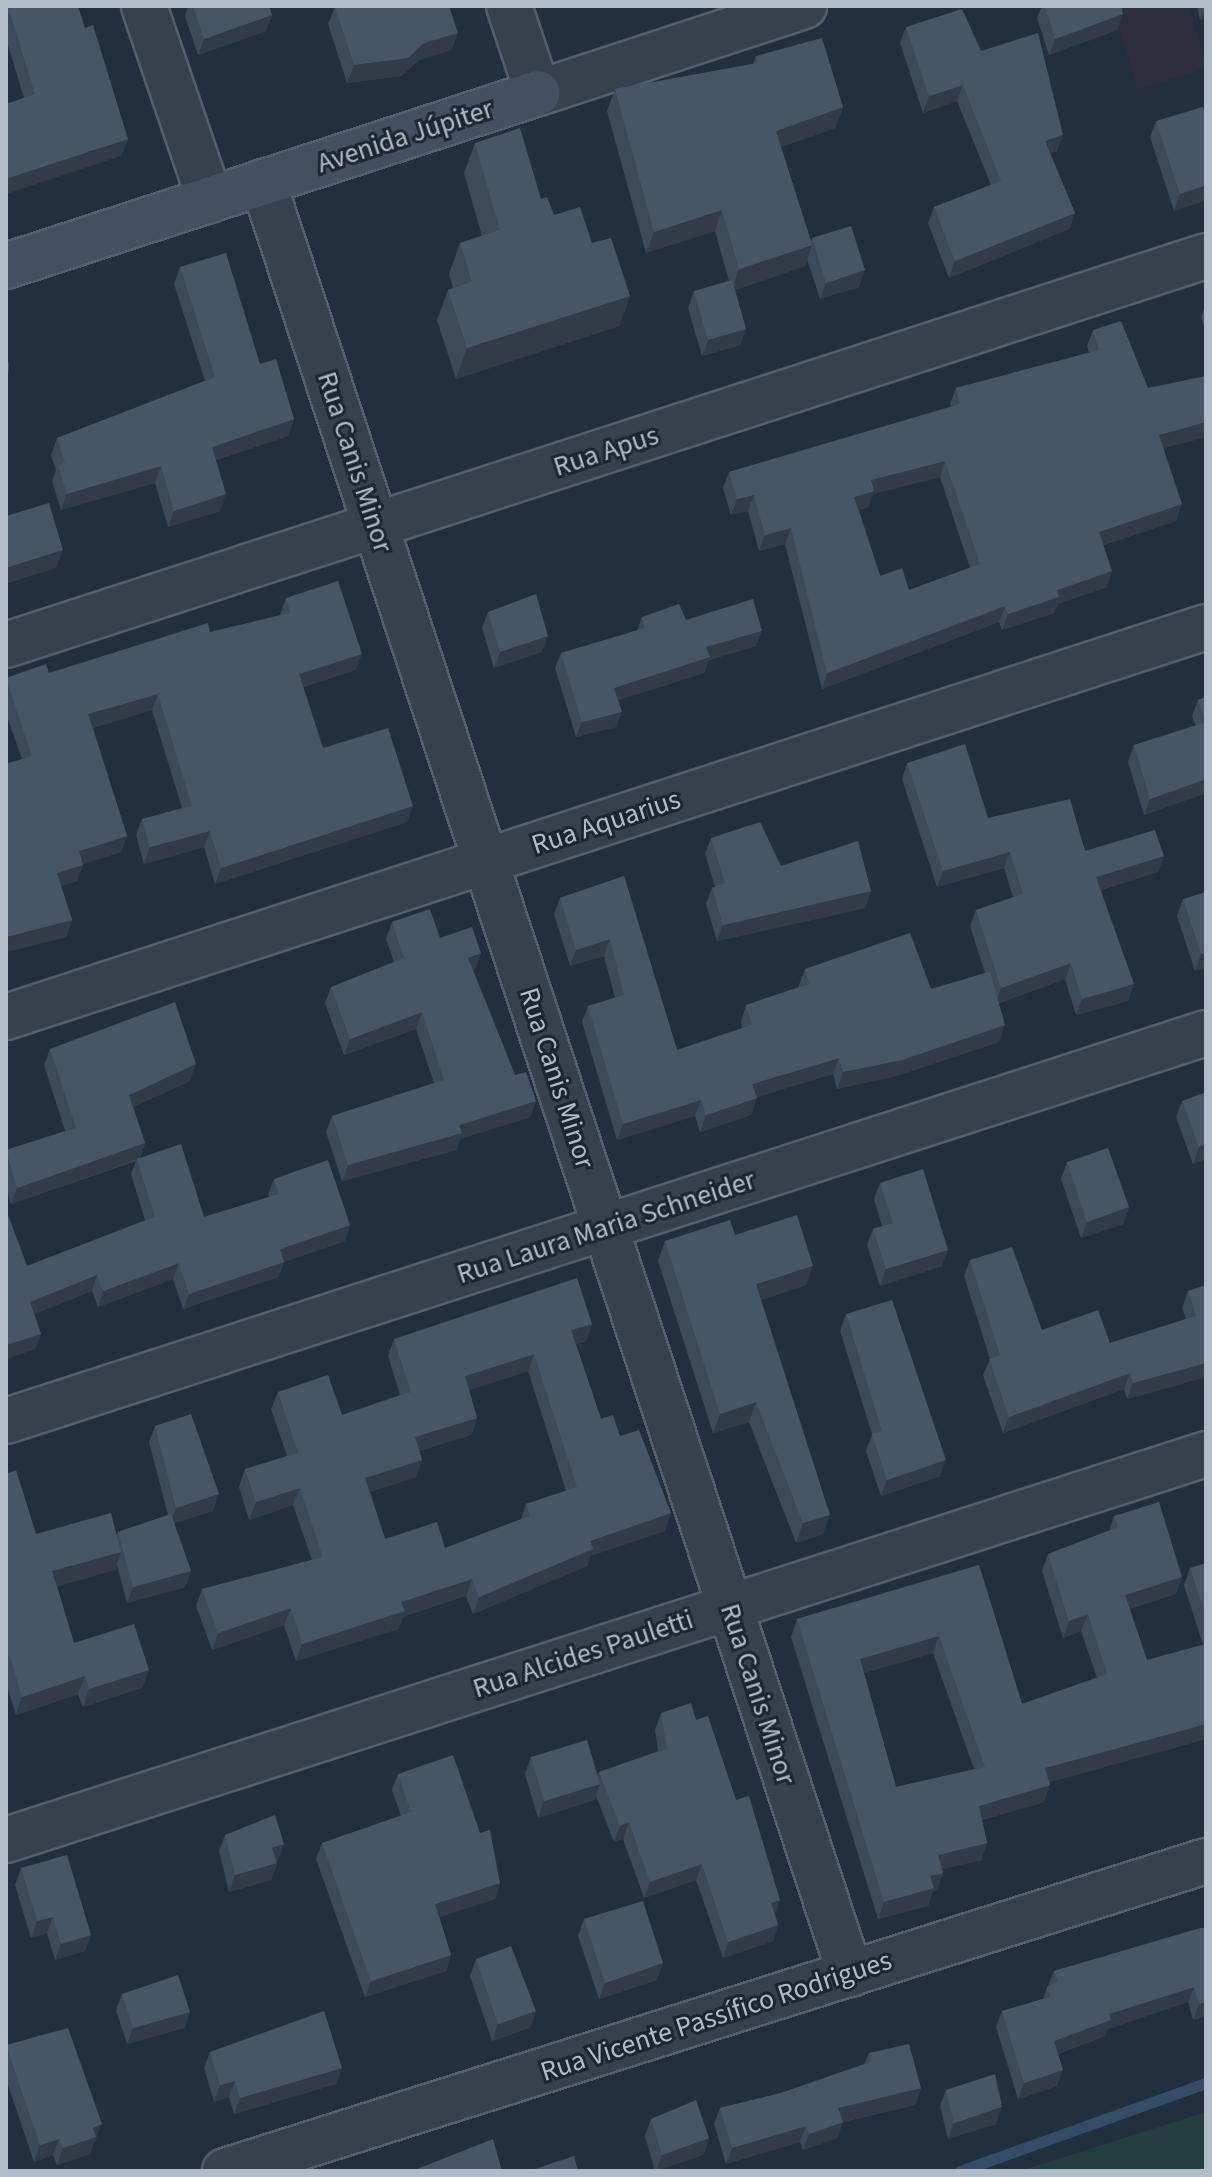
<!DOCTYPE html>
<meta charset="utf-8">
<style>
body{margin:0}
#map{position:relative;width:1212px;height:2177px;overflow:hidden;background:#222f3e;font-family:"Source Sans 3",sans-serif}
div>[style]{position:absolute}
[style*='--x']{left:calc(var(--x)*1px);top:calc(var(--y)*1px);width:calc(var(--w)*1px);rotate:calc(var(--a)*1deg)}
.medical>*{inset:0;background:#2f2e3e}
.green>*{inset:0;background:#243d3f}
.stream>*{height:11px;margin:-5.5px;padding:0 5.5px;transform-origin:5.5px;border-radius:5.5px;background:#344c66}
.roads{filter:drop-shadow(2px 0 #545f6b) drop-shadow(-2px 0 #545f6b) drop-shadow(0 2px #545f6b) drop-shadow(0 -2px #545f6b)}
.minor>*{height:44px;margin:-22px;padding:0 22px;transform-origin:22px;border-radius:22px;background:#36414e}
.tertiary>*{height:44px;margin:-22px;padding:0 22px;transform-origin:22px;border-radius:22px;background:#36414e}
.secondary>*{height:44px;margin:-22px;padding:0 22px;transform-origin:22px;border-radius:22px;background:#435061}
.wall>*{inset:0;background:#3d4a59}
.shaded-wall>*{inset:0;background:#323c48}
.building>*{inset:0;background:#475667}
span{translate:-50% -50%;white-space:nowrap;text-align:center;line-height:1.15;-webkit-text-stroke:6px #1b2632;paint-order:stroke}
.street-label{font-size:28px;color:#b1bcc9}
.frame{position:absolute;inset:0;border:8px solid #b1bcc9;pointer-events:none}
</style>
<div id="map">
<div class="medical">
<div style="clip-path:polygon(1112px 6px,1190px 6px,1206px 68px,1138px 90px)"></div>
</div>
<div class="green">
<div style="clip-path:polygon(1206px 2112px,1206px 2171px,1020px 2171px)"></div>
</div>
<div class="stream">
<div style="--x:960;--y:2171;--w:261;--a:-19.7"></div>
</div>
<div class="roads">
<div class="minor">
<div style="--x:144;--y:6;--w:205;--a:71.2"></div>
<div style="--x:538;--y:93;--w:280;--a:-18.1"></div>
<div style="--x:263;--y:182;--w:1886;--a:71.86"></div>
<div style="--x:6;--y:645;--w:1261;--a:-17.96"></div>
<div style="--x:6;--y:1017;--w:1262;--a:-18"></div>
<div style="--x:6;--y:1421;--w:1261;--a:-17.92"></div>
<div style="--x:6;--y:1840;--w:1261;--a:-17.83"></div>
<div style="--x:225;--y:2171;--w:1029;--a:-17.54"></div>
</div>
<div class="tertiary">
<div style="--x:509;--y:6;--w:92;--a:71.6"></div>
</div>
<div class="secondary">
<div style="--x:6;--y:266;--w:559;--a:-18.01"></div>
</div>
</div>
<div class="wall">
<div style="clip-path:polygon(6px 6px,128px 139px,121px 156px,24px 98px,6px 39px)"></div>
<div style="clip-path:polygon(188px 6px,269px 6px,272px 15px,266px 31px,198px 55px,185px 16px)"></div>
<div style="clip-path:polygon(1042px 6px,1121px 6px,1117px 30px,1049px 55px,1037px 18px)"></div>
<div style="clip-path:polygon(1197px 6px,1206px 6px,1206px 18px,1200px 20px)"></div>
<div style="clip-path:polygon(335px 7px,458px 33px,451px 50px,419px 60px,401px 76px,347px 83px,328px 24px)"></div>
<div style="clip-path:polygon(906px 27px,981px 51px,1057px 151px,1050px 153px,1075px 213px,1069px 229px,949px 278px,928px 223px,934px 207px,991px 185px,957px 101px,923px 113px,900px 43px)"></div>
<div style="clip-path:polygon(756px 56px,843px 107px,835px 128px,781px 147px,811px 241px,812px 238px,859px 287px,820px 299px,807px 259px,805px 266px,735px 290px,746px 329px,740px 345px,702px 356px,688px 308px,694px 291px,729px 281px,715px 231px,646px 253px,607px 111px,615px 89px,753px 64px)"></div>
<div style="clip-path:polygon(1206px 117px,1206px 200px,1174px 211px,1150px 137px,1156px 121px)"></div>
<div style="clip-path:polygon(475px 143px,541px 199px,554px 215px,592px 243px,630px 296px,619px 326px,456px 379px,437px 320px,448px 290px,453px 288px,449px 274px,460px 243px,482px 236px,464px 173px)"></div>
<div style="clip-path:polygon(180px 267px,260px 364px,294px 419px,288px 436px,216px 460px,220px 511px,168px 527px,155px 483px,61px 510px,52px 481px,56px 470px,51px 455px,57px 438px,205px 381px,174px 284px)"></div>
<div style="clip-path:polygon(1206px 303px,1206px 332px,1201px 317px)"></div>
<div style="clip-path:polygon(evenodd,1093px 330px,1148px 388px,1206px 437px,1163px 448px,1176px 521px,1104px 545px,1107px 587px,1057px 604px,1054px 613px,1002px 630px,999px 622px,822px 689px,785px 544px,759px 551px,748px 511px,731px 515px,723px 488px,729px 472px,951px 407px,950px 404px,956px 388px,1089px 353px,1087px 346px,1093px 330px,940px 477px,970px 568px,909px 590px,880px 576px,859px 510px,868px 507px,873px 494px,940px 477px)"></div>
<div style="clip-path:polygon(286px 598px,356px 670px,303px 687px,323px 748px,413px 806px,407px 822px,215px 884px,204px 847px,144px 864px,136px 835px,142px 819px,182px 808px,152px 710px,93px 728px,127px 836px,121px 852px,83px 864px,77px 881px,61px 886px,72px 920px,66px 937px,6px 952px,6px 764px,22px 759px,6px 714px,6px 678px,49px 673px,280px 615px)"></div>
<div style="clip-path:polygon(488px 612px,542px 652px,494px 668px,482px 628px)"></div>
<div style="clip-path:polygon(642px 617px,686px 620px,756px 646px,709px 660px,704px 673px,618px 700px,616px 727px,576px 737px,555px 668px,561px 653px,637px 631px)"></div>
<div style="clip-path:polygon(1206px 697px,1206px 793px,1144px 815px,1128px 762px,1134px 745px,1196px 726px,1192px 716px,1198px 700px)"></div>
<div style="clip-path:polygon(907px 763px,988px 818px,1085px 851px,1164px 856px,1158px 872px,1101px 890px,1128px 1001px,1076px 1015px,1065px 979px,999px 1003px,999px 1042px,896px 1076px,837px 1089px,833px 1074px,757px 1097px,751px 1115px,700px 1132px,695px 1116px,617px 1140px,582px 1022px,588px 1006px,615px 998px,604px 956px,570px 966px,554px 914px,560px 898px,624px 876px,677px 1050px,742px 1028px,741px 1022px,746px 1005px,799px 987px,799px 985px,805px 969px,931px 989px,985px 973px,970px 926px,976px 910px,1013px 897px,1004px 868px,937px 887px,902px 779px)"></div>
<div style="clip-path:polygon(711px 838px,781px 866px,871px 891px,865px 908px,717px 941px,706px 904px,712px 888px,715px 887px,705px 854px)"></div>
<div style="clip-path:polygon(1183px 899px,1206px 968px,1195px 971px,1177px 916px)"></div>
<div style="clip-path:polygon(392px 922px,481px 953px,475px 969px,473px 970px,515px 1075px,536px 1101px,530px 1117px,460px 1139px,456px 1150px,342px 1181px,326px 1132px,332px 1116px,434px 1083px,416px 1029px,344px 1055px,325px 1003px,331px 987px,394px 962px,386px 939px)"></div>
<div style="clip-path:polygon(50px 1049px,190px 1081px,133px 1107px,145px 1143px,140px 1158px,204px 1217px,269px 1197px,268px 1195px,274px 1179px,350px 1225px,345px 1241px,284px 1262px,278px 1277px,183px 1309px,173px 1279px,98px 1307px,92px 1291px,34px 1314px,41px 1334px,35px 1349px,6px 1359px,6px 1213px,27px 1266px,145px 1220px,131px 1174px,136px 1161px,11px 1204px,6px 1187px,6px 1150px,65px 1131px,44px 1065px)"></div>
<div style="clip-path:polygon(1182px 1101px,1206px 1159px,1193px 1164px,1176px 1117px)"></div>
<div style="clip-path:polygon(1067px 1162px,1129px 1207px,1123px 1224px,1081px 1238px,1061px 1179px)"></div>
<div style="clip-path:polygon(880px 1183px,942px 1266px,880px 1286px,867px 1245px,873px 1229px,882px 1226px,874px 1199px)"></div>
<div style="clip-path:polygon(735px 1235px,806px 1285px,761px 1300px,823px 1534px,796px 1543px,749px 1422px,713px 1433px,658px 1261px,665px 1241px)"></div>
<div style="clip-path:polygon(970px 1260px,1042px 1330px,1110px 1343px,1186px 1319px,1182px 1308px,1188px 1291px,1206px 1285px,1206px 1377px,1127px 1399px,1124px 1389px,1003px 1433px,983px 1375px,990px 1359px,964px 1276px)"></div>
<div style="clip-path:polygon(846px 1314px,940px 1476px,881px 1496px,866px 1451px,872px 1434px,840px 1331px)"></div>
<div style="clip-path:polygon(evenodd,592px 1324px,586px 1341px,576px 1344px,601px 1419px,620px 1436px,665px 1531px,590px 1556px,587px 1566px,473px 1614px,466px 1596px,403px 1617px,398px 1629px,296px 1661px,284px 1625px,212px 1650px,196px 1606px,202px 1589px,312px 1560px,293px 1505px,249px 1520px,239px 1487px,245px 1469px,287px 1456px,271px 1409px,278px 1392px,342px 1415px,400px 1395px,388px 1356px,394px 1339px,592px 1324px,528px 1371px,566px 1491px,526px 1504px,521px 1519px,445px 1548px,385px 1539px,370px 1492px,416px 1477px,422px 1460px,419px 1451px,471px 1435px,477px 1418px,469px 1390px,528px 1371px)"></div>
<div style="clip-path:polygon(155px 1426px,213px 1511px,174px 1523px,191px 1571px,185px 1587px,127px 1603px,117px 1565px,115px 1570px,57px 1586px,74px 1643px,149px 1670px,142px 1688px,83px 1707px,78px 1694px,16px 1715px,6px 1683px,6px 1474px,36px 1534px,117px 1535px,118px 1532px,168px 1515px,149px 1442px)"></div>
<div style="clip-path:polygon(evenodd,1114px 1516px,1176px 1594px,1129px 1609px,1147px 1660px,1203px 1645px,1184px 1585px,1190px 1568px,1206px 1563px,1206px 1739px,1050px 1782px,1044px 1802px,982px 1820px,987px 1843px,981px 1860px,942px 1869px,943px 1873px,937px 1890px,933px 1891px,928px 1906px,878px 1919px,791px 1637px,797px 1619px,979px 1565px,1022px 1704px,1097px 1678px,1081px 1631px,1063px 1638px,1042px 1571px,1048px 1554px,1109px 1531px,1114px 1516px,933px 1653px,974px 1769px,896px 1787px,864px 1673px,933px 1653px)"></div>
<div style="clip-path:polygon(661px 1713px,696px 1720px,736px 1800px,780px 1900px,775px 1914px,778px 1925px,773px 1941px,723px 1958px,696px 1880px,644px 1898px,623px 1839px,614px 1842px,596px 1796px,594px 1800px,538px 1818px,525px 1774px,531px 1757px,598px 1776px,599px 1772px,658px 1751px,655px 1730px)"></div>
<div style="clip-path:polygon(398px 1774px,480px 1833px,500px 1883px,495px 1899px,439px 1917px,451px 1955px,446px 1971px,365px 1997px,316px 1859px,322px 1843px,401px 1816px,392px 1790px)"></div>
<div style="clip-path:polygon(225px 1835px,284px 1844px,278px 1860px,276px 1861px,277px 1863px,271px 1880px,229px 1892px,219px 1851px)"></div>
<div style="clip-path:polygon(21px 1868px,91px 1935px,85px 1951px,55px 1960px,47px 1933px,31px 1938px,15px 1885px)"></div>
<div style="clip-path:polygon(584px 1919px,657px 1980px,599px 1999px,578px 1936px)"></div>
<div style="clip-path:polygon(1206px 1928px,1206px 2016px,1193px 2020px,1188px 2002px,1108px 2029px,1105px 2036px,1058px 2054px,1057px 2086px,1018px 2099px,996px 2027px,1002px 2011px,1043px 1999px,1054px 1971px)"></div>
<div style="clip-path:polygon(476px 1959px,536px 2011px,530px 2028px,492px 2041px,470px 1976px)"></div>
<div style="clip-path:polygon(122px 1994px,190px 2012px,184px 2028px,127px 2044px,116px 2010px)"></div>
<div style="clip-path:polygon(6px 2045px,96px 2141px,94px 2141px,90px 2154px,57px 2165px,53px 2155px,34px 2162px,6px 2079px)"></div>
<div style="clip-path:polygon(210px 2052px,342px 2068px,336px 2084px,234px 2114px,229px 2097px,214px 2102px,204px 2068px)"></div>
<div style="clip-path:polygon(869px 2053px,921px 2088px,915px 2105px,843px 2122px,837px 2138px,803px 2150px,800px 2142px,726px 2164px,714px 2124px,720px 2108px,781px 2093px,864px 2064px)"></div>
<div style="clip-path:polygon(946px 2090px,996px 2124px,948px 2139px,940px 2106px)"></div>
<div style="clip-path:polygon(651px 2119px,709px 2138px,703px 2155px,655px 2171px,645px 2136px)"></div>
</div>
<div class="shaded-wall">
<div style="clip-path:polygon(1206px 6px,1206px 18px,1200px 20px)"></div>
<div style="clip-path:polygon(1123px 14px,1117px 30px,1049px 55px,1055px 39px)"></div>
<div style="clip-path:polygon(272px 15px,266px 31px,198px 55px,204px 39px)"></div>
<div style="clip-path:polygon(458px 33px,451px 50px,419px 60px,401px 76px,347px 83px,354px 65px)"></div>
<div style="clip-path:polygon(963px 85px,957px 101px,923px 113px,929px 96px)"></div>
<div style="clip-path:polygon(843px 107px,835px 128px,768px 152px,776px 131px)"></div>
<div style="clip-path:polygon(1063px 135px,1057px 151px,1039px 157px,1045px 141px)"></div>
<div style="clip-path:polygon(128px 139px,121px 156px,6px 194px,6px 179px)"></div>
<div style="clip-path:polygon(1206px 185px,1206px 200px,1174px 211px,1180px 194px)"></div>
<div style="clip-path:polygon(722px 210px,715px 231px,646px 253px,654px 232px)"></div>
<div style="clip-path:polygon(1075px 213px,1069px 229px,949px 278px,955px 261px)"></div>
<div style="clip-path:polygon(812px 245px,805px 266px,732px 291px,739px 269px)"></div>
<div style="clip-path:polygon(865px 270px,859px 287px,820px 299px,826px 283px)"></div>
<div style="clip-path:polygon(630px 296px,619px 326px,456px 379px,467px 348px)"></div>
<div style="clip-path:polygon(746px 329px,740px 345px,702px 356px,708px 340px)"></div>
<div style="clip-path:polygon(294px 419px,288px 436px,206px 463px,212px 447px)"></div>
<div style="clip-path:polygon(1206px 422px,1206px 437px,1153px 451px,1159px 435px)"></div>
<div style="clip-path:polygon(945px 461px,940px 477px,873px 494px,868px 507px,848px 513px,854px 497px,871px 480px)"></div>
<div style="clip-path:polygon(161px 466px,155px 483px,61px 510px,67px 494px)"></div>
<div style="clip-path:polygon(226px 494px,220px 511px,168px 527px,174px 511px)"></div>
<div style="clip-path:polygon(754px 495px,748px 511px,731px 515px,737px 499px)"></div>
<div style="clip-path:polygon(1182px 504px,1176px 521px,1094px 548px,1099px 532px)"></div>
<div style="clip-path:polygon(791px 528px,785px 544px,759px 551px,765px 535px)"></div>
<div style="clip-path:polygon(63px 550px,56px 568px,6px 584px,6px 568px)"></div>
<div style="clip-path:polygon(1112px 571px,1107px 587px,1057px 604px,1054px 613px,1002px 630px,1008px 614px,1057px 590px)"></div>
<div style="clip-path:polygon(1005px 606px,999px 622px,822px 689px,827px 673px)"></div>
<div style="clip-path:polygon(762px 631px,756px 646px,709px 660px,704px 673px,608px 703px,614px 688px,706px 647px)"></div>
<div style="clip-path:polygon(548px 636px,542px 652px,494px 668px,500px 652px)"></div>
<div style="clip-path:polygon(362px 654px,356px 670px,293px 690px,299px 674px)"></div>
<div style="clip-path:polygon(158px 694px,152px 710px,82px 731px,88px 714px)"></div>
<div style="clip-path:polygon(622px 712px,616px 727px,576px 737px,582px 722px)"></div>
<div style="clip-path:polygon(1206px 779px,1206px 793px,1144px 815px,1150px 799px)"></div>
<div style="clip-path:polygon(413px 806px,407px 822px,215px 884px,221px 868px)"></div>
<div style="clip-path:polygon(210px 831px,204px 847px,144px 864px,150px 847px)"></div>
<div style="clip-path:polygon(127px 836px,121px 852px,73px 867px,79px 851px)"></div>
<div style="clip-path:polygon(1010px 852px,1004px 868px,937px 887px,943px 871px)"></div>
<div style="clip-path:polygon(1164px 856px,1158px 872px,1090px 893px,1096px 877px)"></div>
<div style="clip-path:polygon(83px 865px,77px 881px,51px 889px,57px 873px)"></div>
<div style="clip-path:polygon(871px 891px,865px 908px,717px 941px,723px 925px)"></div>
<div style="clip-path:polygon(72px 920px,66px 937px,6px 952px,6px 937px)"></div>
<div style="clip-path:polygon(610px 939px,604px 956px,570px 966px,576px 950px)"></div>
<div style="clip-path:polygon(481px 953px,475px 969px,462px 974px,468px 958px)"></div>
<div style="clip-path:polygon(1206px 953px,1206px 968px,1195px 971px,1201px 954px)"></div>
<div style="clip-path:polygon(1071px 963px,1065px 979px,995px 1004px,1001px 988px)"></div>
<div style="clip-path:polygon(1134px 984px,1128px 1001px,1076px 1015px,1082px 999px)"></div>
<div style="clip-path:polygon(422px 1012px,416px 1029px,344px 1055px,350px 1039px)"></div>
<div style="clip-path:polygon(1005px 1025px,999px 1042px,896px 1076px,837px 1089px,843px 1072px)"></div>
<div style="clip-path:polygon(839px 1058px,833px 1074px,746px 1100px,752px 1084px)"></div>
<div style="clip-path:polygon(196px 1064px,190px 1081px,123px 1111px,129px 1095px)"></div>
<div style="clip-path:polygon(757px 1098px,751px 1115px,700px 1132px,706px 1115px)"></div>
<div style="clip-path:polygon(701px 1100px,695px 1116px,617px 1140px,623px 1124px)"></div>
<div style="clip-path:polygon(536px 1101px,530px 1117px,460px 1139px,456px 1150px,342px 1181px,348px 1165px,459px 1125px)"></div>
<div style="clip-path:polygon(145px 1143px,139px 1159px,11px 1204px,17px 1188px)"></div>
<div style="clip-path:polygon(1206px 1145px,1206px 1159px,1193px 1164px,1199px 1147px)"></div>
<div style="clip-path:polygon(1129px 1207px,1123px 1224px,1081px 1238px,1087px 1222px)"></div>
<div style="clip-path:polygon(350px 1225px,345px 1241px,274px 1265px,280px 1249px)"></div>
<div style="clip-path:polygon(948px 1250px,942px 1266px,880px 1286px,886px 1269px)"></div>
<div style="clip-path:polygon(284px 1262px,278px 1277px,183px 1309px,189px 1294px)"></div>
<div style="clip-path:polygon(179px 1263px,173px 1279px,98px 1307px,103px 1291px)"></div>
<div style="clip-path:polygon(813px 1266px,806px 1285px,749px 1304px,756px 1284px)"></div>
<div style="clip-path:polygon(97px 1275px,92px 1291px,24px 1318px,30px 1302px)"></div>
<div style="clip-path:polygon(592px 1324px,586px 1341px,565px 1347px,571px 1330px)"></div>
<div style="clip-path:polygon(41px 1334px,35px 1349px,6px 1359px,6px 1345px)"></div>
<div style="clip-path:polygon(534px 1354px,528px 1371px,459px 1393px,465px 1376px)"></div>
<div style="clip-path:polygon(1206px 1363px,1206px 1377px,1127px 1399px,1133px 1383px)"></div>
<div style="clip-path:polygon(1130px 1373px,1124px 1389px,1003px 1433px,1009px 1417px)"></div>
<div style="clip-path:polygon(756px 1402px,749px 1422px,713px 1433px,720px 1414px)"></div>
<div style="clip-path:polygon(477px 1418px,471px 1435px,408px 1454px,415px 1437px)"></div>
<div style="clip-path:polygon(422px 1460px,416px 1477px,359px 1495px,365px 1478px)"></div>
<div style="clip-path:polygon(946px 1460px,940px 1476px,881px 1496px,887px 1480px)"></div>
<div style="clip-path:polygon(300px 1488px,293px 1505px,249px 1520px,256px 1502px)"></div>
<div style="clip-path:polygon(219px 1494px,213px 1511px,170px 1524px,176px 1508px)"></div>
<div style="clip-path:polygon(671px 1513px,665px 1531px,590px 1556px,587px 1566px,473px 1614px,479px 1597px,590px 1541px)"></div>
<div style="clip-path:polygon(830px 1515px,823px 1534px,796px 1543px,803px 1523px)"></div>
<div style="clip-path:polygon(121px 1552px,115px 1570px,46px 1590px,52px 1571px)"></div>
<div style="clip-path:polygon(191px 1571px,185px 1587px,127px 1603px,133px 1587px)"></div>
<div style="clip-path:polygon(1182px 1577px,1176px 1594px,1119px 1612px,1125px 1595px)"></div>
<div style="clip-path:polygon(472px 1579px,466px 1596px,403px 1617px,398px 1629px,296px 1661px,302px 1644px,401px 1602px)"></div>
<div style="clip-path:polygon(291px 1608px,284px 1625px,212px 1650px,218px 1633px)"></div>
<div style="clip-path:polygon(1088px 1614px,1081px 1631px,1063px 1638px,1069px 1621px)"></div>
<div style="clip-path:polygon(939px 1636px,933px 1653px,854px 1676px,860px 1659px)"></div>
<div style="clip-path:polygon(149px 1670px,142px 1688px,83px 1707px,89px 1689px)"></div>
<div style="clip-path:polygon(85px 1676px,78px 1694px,16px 1715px,22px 1697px)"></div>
<div style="clip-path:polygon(1206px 1724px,1206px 1739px,1039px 1785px,1045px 1768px)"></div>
<div style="clip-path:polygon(600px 1784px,594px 1800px,538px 1818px,544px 1801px)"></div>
<div style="clip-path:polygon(1050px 1785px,1044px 1802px,972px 1823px,979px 1806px)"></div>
<div style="clip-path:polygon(629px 1822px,623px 1839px,614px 1842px,620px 1826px)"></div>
<div style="clip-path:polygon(987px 1843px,981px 1860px,931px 1872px,938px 1855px)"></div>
<div style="clip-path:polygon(284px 1844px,278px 1860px,266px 1864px,272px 1848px)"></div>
<div style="clip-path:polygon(277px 1863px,271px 1880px,229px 1892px,235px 1875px)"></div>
<div style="clip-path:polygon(702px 1864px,696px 1880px,644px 1898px,650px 1882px)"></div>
<div style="clip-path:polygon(943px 1873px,937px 1890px,933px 1891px,928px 1906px,878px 1919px,884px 1902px,930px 1876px)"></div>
<div style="clip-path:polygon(500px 1883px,495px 1899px,429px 1920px,435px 1904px)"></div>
<div style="clip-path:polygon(780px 1900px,774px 1916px,771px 1903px)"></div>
<div style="clip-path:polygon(53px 1917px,47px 1933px,31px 1938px,37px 1921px)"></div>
<div style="clip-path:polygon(778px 1925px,773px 1941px,723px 1958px,728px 1942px)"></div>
<div style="clip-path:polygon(91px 1935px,85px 1951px,55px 1960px,61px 1944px)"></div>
<div style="clip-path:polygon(451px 1955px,446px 1971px,365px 1997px,371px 1981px)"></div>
<div style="clip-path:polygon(663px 1963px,657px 1980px,599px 1999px,605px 1983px)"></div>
<div style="clip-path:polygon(1194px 1987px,1188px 2002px,1108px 2029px,1105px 2036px,1048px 2057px,1054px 2041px,1109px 2014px)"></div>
<div style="clip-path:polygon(1206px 2002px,1206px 2016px,1193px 2020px,1199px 2004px)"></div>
<div style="clip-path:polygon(536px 2011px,530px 2028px,492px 2041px,498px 2024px)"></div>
<div style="clip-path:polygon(190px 2012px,184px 2028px,127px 2044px,133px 2028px)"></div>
<div style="clip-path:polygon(342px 2068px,336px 2084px,234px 2114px,240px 2098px)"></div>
<div style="clip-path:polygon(1063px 2070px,1057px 2086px,1018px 2099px,1024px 2083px)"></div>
<div style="clip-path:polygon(235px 2081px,229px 2097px,214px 2102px,220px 2085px)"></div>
<div style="clip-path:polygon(921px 2088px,915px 2105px,832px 2124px,838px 2108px)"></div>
<div style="clip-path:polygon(1002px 2107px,996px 2124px,948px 2139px,954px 2123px)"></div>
<div style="clip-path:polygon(843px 2122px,837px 2138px,803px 2150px,809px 2134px)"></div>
<div style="clip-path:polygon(102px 2124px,90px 2154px,57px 2165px,63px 2148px,93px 2128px)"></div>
<div style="clip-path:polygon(806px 2126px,800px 2142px,726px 2164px,732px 2148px)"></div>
<div style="clip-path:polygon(709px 2138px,703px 2155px,656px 2171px,662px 2155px)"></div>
<div style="clip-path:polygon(59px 2139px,53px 2155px,34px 2162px,40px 2145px)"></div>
</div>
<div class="building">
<div style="clip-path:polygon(6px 6px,78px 6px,85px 28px,93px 25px,128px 139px,6px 179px,6px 104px,35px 94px,10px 13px,6px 15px)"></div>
<div style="clip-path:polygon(193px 6px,269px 6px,272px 15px,204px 39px)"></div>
<div style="clip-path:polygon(337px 6px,449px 6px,458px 33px,425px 42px,408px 58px,354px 65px,335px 7px)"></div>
<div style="clip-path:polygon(1045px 6px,1121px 6px,1123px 14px,1055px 39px)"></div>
<div style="clip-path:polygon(962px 9px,981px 51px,1038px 33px,1063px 135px,1045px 141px,1075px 213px,955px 261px,934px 207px,1001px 181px,963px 85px,929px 96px,906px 27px)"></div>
<div style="clip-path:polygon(822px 38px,843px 107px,776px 131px,812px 245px,739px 269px,722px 210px,654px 232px,615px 89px,758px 63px,756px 56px)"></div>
<div style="clip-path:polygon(1203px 107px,1206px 117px,1206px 185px,1180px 194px,1156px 121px)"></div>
<div style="clip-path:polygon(520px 128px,541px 199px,547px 197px,554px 215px,580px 207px,592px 243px,611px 238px,630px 296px,467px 348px,448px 290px,472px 282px,460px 243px,500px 230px,475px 143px)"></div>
<div style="clip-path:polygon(851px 226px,865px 270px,826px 283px,812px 238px)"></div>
<div style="clip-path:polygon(226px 253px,260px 364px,276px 359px,294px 419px,212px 447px,226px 494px,174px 511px,161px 466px,67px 494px,58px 465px,65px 463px,57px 438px,215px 377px,180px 267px)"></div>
<div style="clip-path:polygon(732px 280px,746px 329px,708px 340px,694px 291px)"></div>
<div style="clip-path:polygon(evenodd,1121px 321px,1148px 388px,1206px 376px,1206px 422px,1159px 435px,1182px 504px,1099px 532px,1112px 571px,1057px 590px,1059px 597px,1008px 614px,1005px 606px,827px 673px,791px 528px,765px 535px,754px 495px,737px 499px,729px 472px,960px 404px,956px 388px,1099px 350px,1093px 330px,1121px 321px,945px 461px,980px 564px,909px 590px,902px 568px,880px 576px,854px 497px,874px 491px,871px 480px,945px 461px)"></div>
<div style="clip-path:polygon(6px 355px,9px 365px,8px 375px,6px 375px)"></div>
<div style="clip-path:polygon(49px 503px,63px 550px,6px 568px,6px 516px)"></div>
<div style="clip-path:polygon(338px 581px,362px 654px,299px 674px,323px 748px,388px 728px,413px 806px,221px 868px,210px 831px,150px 847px,142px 819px,192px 806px,158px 694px,88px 714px,127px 836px,79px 851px,83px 865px,57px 873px,72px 920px,6px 937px,6px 764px,32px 756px,6px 678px,46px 664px,49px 673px,208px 623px,210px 632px,291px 613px,286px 598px)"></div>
<div style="clip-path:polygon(536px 594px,548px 636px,500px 652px,488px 612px)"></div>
<div style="clip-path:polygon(753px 599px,762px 631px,706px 647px,710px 657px,614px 688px,622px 712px,582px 722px,561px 653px,645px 628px,642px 617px,679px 604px,686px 620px)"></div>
<div style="clip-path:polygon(1206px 697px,1206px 722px,1198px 700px)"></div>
<div style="clip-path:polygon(1206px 722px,1206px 779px,1150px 799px,1134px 745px)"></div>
<div style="clip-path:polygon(965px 744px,988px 818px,1070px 799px,1085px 851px,1155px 830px,1164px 856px,1096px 877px,1134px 984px,1082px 999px,1071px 963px,1001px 988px,976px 910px,1023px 894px,1010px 852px,943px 871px,907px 763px)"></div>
<div style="clip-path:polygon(760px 822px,781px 866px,858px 841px,871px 891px,723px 925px,712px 888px,725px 883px,711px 838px)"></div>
<div style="clip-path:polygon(624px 876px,677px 1050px,752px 1025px,746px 1005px,809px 984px,805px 969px,910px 933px,931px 989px,990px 972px,1005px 1025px,902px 1060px,843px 1072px,839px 1058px,752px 1084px,757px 1098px,706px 1115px,701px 1100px,623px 1124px,588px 1006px,624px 995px,610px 939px,576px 950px,560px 898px)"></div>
<div style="clip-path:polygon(1206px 892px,1206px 953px,1201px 954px,1183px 899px)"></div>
<div style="clip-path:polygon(430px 909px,440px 938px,472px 927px,481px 953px,468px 958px,515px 1075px,526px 1072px,536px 1101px,459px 1125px,462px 1133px,348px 1165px,332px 1116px,444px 1080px,422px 1012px,350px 1039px,331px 987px,404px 958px,392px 922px)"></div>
<div style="clip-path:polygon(175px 1002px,196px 1064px,129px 1095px,145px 1143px,17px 1188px,6px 1150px,76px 1128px,50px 1049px)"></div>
<div style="clip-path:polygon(1206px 1092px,1206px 1145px,1199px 1147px,1182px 1101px)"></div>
<div style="clip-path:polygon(181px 1144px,204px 1217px,279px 1194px,274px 1179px,328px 1160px,350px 1225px,280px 1249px,284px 1262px,189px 1294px,179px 1263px,103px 1291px,97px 1275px,30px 1302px,41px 1334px,6px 1345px,6px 1213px,7px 1212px,27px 1266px,155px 1217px,137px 1159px)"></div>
<div style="clip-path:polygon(1108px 1148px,1129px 1207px,1087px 1222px,1067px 1162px)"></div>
<div style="clip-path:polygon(923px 1169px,948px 1250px,886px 1269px,873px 1229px,893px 1223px,880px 1183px)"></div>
<div style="clip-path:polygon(797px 1215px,813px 1266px,756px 1284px,830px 1515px,803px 1523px,756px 1402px,720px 1414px,665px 1241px,730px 1220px,735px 1235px)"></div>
<div style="clip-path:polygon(1012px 1247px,1042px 1330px,1098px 1310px,1110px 1343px,1196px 1316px,1188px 1291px,1206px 1285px,1206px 1363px,1133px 1383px,1130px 1373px,1009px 1417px,989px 1359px,1000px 1355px,970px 1260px)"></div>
<div style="clip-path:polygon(evenodd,577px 1278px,592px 1324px,571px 1330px,601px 1419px,613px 1415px,620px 1436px,639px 1430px,671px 1513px,590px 1541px,593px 1549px,479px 1597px,472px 1579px,401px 1602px,405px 1611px,302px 1644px,291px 1608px,218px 1633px,202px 1589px,323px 1557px,300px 1488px,256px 1502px,245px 1469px,298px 1453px,278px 1392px,328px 1375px,342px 1415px,411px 1392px,394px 1339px,577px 1278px,534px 1354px,577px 1487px,526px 1504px,530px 1516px,445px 1548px,437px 1522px,385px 1539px,365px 1478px,422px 1460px,415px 1437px,477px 1418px,465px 1376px,534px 1354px)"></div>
<div style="clip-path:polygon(892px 1300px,946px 1460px,887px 1480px,872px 1434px,882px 1431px,846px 1314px)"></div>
<div style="clip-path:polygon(191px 1414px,219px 1494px,176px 1508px,155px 1426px)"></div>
<div style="clip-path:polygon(16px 1470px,36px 1534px,111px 1513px,121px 1552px,52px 1571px,74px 1643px,134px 1624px,149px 1670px,89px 1689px,85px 1676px,22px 1697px,10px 1656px,6px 1657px,6px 1474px)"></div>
<div style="clip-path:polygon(evenodd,1159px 1502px,1182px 1577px,1125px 1595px,1147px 1660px,1206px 1644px,1206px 1724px,1045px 1768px,1050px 1785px,979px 1806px,987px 1843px,938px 1855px,943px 1873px,930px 1876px,934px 1888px,884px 1902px,797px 1619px,979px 1565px,1022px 1704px,1107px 1674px,1088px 1614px,1069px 1621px,1048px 1554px,1118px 1527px,1114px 1516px,1159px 1502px,939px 1636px,985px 1767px,896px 1787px,860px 1659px,939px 1636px)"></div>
<div style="clip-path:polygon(171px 1514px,191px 1571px,133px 1587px,118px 1532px)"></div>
<div style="clip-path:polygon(1206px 1563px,1206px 1617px,1190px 1568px)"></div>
<div style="clip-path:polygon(691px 1703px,696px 1720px,708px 1716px,736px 1800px,749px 1796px,780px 1900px,771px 1903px,778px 1925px,728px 1942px,702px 1864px,650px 1882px,629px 1822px,620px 1826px,599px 1772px,667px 1749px,661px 1713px)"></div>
<div style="clip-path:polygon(587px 1740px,600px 1784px,544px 1801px,531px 1757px)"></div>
<div style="clip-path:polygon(453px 1755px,480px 1833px,490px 1830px,500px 1883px,435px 1904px,451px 1955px,371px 1981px,322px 1843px,411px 1812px,398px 1774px)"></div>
<div style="clip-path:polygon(275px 1815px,284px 1844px,272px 1848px,277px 1863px,235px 1875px,225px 1835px)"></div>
<div style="clip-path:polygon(67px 1855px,91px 1935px,61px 1944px,53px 1917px,37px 1921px,21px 1868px)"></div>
<div style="clip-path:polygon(643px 1901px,663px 1963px,605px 1983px,584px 1919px)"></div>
<div style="clip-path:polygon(1200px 1928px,1206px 1928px,1206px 2002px,1199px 2004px,1194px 1987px,1109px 2014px,1111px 2020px,1054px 2041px,1063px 2070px,1024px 2083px,1002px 2011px,1050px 1997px,1047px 1987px,1058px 1982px,1054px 1971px)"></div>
<div style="clip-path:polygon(511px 1946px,536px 2011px,498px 2024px,476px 1959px)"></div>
<div style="clip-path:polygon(178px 1975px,190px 2012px,133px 2028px,122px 1994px)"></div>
<div style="clip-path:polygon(324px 2011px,342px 2068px,240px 2098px,235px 2081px,220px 2085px,210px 2052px)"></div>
<div style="clip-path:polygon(68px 2028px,102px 2124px,93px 2128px,96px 2137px,63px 2148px,59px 2139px,40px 2145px,6px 2045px)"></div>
<div style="clip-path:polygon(909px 2044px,921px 2088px,838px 2108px,843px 2122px,809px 2134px,806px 2126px,732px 2148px,720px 2108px,781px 2093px,871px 2062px,869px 2053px)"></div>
<div style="clip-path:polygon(995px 2074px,1002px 2107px,954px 2123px,946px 2090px)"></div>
<div style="clip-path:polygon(696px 2100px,709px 2138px,662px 2155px,651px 2119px)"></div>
<div style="clip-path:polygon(493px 2139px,502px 2171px,412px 2171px)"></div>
<div style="clip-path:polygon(574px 2156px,578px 2171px,535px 2171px,535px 2169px)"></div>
</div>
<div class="street-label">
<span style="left:405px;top:136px;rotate:-18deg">Avenida Júpiter</span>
<span style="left:606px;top:451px;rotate:-18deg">Rua Apus</span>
<span style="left:355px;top:462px;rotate:72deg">Rua Canis Minor</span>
<span style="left:606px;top:822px;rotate:-18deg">Rua Aquarius</span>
<span style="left:557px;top:1078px;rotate:72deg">Rua Canis Minor</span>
<span style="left:606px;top:1227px;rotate:-18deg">Rua Laura Maria Schneider</span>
<span style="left:583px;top:1654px;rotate:-18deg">Rua Alcides Pauletti</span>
<span style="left:758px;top:1694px;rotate:72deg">Rua Canis Minor</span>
<span style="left:716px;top:2016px;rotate:-18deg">Rua Vicente Passífico Rodrigues</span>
</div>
<div class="frame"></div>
</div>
